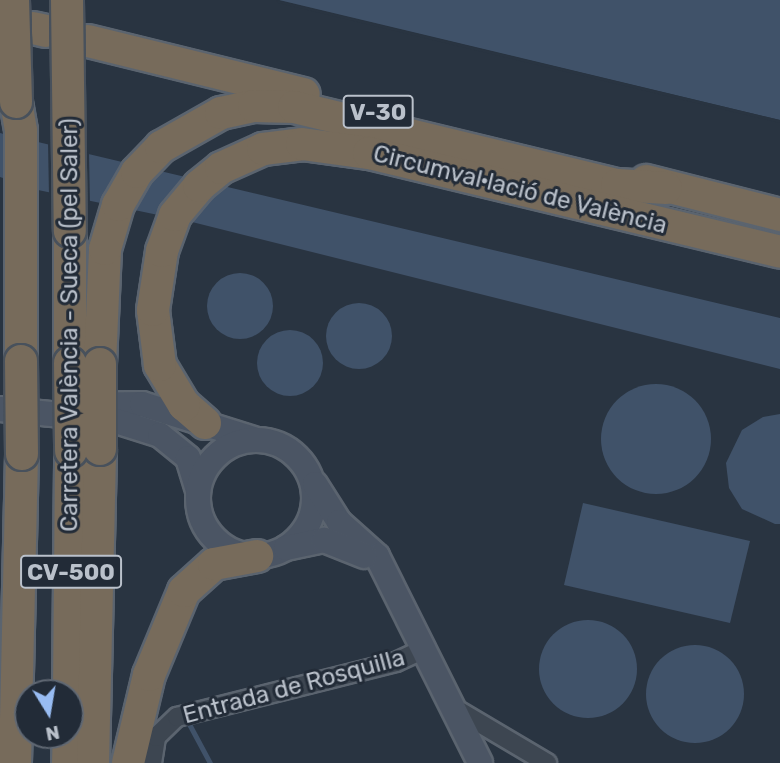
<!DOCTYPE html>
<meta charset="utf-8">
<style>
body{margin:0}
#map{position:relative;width:780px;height:763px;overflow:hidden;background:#293441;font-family:Rubik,sans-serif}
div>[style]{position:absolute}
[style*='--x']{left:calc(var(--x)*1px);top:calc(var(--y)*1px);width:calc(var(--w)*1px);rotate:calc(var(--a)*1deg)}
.water>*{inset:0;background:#405269}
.round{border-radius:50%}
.pier>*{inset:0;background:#293441}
.stream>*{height:5px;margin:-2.5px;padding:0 2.5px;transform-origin:2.5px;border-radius:2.5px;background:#405269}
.roads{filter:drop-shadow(2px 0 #5b646f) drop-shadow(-2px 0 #5b646f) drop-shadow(0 2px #5b646f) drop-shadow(0 -2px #5b646f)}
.street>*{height:18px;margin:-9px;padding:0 9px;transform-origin:9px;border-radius:9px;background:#3d4651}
.secondary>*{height:24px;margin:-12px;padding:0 12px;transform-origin:12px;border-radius:12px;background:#4b5564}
.secondary>.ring{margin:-12px;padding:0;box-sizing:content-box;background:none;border:24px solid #4b5564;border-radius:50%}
.highway>*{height:32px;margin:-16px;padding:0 16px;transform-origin:16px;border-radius:16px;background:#776b5b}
.bridges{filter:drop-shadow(2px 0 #48515c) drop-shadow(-2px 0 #48515c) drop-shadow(0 2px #48515c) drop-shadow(0 -2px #48515c)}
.highway-bridge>*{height:32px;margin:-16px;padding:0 16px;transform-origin:16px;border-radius:16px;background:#776b5b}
span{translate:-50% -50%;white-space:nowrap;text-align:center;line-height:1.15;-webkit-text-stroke:6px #222b37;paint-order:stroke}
.shield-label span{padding:2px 5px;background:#222b37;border:2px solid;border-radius:5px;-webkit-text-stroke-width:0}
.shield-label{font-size:23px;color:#bac1cb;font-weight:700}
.street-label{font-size:24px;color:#bac1cb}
.north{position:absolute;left:14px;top:679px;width:70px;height:70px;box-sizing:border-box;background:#222b37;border:2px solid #5f6772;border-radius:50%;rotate:169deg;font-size:19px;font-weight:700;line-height:28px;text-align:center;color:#bac1cb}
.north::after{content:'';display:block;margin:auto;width:24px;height:32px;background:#98bcf2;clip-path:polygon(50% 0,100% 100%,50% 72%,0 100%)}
</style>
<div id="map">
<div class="water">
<div style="clip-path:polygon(279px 0,780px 0,780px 120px)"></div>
<div style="clip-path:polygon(0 133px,780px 318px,780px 369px,192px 222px,38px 190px,0 177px)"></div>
<div class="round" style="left:207px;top:273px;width:66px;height:66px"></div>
<div class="round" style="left:326px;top:303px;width:66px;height:66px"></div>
<div class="round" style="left:257px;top:330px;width:66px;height:66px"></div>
<div class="round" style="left:601px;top:384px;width:110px;height:110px"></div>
<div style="clip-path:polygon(780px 414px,780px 524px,775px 524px,742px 509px,729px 488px,726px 463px,742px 430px,763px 417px)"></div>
<div style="clip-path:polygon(583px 503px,750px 541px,730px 623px,564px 585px)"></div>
<div class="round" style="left:539px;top:620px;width:98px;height:98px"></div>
<div class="round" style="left:646px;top:645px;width:98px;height:98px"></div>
</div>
<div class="pier">
<div style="clip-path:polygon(276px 0,780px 120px,780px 123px,278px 3px)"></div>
<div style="clip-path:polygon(48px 142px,89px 153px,90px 205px,49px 196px)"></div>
</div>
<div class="stream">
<div style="--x:188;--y:722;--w:47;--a:61.8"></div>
</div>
<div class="roads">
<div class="street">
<div style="--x:451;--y:706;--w:112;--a:30.7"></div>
<div style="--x:152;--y:763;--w:26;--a:-81"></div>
<div style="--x:156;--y:737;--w:29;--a:-44"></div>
<div style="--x:177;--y:717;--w:226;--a:-14.1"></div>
<div style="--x:396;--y:662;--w:29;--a:-25"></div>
</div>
<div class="secondary">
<div style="--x:82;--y:405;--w:60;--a:-1"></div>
<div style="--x:142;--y:404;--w:117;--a:17.4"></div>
<div style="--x:0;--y:409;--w:114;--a:5.6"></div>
<div style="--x:113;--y:420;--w:49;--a:17.7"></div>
<div style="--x:160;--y:435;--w:36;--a:39"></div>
<div style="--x:188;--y:458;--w:34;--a:73"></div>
<div class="ring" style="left:198px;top:440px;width:92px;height:92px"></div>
<div style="--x:315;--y:484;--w:45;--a:57.7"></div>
<div style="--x:339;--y:522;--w:51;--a:41.8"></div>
<div style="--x:377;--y:556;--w:231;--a:63.5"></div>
<div style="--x:286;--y:548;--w:39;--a:-12"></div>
<div style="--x:324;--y:540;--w:43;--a:21.8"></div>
</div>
<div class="highway">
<div style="--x:33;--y:28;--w:13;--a:13"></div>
<div style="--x:88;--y:41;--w:222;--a:13.8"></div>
<div style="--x:16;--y:102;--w:29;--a:80"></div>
<div style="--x:21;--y:131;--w:230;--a:90"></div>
<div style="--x:646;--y:181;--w:138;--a:14.2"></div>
<div style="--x:70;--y:231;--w:132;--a:90"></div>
<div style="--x:100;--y:364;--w:115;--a:-87.5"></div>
<div style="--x:105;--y:249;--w:46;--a:-73.5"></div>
<div style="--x:118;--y:205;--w:38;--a:-60"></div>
<div style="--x:137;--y:172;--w:35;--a:-46"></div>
<div style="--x:161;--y:147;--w:69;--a:-29.5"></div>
<div style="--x:221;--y:113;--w:34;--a:-12"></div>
<div style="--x:254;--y:106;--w:40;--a:1.4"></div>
<div style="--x:294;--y:107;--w:332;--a:13.6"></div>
<div style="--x:617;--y:185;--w:49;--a:3.5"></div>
<div style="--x:205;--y:423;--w:28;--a:-139"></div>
<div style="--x:184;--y:405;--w:47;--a:-121"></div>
<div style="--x:160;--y:365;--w:55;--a:-97.3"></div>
<div style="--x:153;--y:310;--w:60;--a:-81.3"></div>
<div style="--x:162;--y:251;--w:38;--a:-70"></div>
<div style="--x:175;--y:215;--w:38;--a:-50"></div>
<div style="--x:199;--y:186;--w:28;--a:-39"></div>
<div style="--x:221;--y:168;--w:46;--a:-24.3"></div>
<div style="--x:263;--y:149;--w:39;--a:-7"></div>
<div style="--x:302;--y:144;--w:68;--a:7.7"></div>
<div style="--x:369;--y:153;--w:423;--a:13.5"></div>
<div style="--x:69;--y:693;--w:242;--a:-89.5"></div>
<div style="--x:15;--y:763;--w:309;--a:-88.7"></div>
<div style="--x:68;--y:763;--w:28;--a:-88"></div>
<div style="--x:93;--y:763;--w:314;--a:-88.7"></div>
<div style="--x:128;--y:763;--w:90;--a:-76.6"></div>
<div style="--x:149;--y:675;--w:91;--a:-67.4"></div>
<div style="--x:184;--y:591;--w:40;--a:-42"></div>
<div style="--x:214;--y:564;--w:44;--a:-10.5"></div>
</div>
</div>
<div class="bridges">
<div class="highway-bridge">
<div style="--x:13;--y:0;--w:102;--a:88.3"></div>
<div style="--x:67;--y:0;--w:231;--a:89.3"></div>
<div style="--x:21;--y:361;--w:93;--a:89.4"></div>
<div style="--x:70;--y:363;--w:88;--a:89.3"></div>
<div style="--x:100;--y:449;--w:85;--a:-90"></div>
</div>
</div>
<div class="shield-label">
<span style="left:378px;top:112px">V-30</span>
<span style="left:71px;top:572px">CV-500</span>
</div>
<div class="street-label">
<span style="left:520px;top:190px;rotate:14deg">Circumval·lació de València</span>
<span style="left:70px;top:325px;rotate:-90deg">Carretera València - Sueca (pel Saler)</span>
<span style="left:294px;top:687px;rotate:-15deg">Entrada de Rosquilla</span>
</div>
<div class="north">N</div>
</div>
